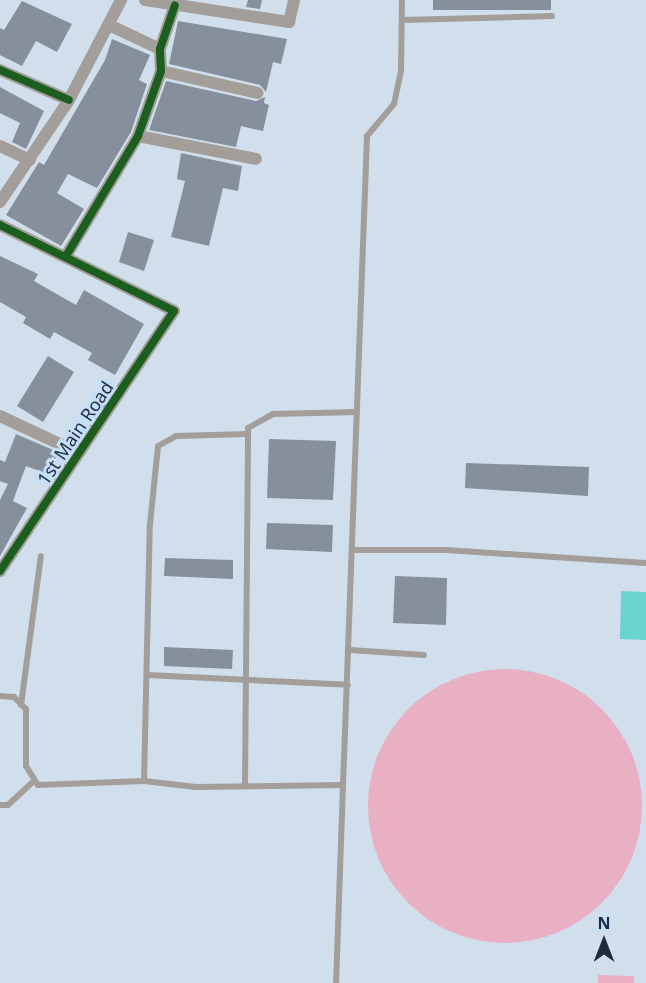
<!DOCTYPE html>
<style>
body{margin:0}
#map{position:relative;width:646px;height:983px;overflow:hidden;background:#d1dfed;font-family:"Noto Sans",sans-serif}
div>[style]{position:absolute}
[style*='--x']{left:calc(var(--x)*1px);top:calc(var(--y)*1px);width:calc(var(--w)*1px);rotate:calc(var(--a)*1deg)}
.green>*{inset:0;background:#e9afc2}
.round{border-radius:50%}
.water>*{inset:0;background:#6bd4d1}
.building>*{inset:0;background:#85909c}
.lane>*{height:6px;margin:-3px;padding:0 3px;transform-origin:3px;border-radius:3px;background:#a39e99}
.street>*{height:12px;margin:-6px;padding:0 6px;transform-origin:6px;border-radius:6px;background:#a39e99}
.cycleway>*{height:8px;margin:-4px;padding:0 4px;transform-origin:4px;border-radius:4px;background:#1b5e20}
span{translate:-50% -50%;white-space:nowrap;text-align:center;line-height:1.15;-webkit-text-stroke:6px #c4dffa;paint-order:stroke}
.street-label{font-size:18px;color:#1f2c39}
.north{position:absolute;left:574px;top:911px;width:60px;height:60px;-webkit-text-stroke:4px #c4dffa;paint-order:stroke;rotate:0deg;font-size:16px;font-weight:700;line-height:24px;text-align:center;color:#1f2c39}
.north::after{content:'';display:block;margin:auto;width:21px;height:27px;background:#1f2c39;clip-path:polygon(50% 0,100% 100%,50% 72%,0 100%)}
</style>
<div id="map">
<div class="green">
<div class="round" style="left:368px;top:669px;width:274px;height:274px"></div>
<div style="clip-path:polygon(598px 975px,634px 976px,634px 983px,598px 983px)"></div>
</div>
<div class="water">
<div style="clip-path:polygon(621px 591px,646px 592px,646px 640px,620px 639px)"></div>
</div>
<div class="building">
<div style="clip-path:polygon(248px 0,262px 0,260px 9px,246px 7px)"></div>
<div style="clip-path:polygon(433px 0,551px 0,551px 10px,433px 10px)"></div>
<div style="clip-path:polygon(22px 1px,72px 24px,57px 52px,36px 41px,22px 66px,0 55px,0 28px,4px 30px)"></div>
<div style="clip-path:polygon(178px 21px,287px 39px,281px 64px,273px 62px,266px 92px,260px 85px,169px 64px)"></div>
<div style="clip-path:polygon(112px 39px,150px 55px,139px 80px,147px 84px,131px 132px,97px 188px,68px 174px,57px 193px,84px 209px,61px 246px,6px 215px,39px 162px,44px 165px,105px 60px)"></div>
<div style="clip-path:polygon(166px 81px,256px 101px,265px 97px,264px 103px,269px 105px,263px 131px,241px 126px,236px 147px,149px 130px)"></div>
<div style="clip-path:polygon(0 87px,44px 111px,26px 149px,12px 142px,20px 123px,0 113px)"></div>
<div style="clip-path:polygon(181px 153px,242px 166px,238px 191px,223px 188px,209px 246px,171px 237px,185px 181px,177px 179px)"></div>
<div style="clip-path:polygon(128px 232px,154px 240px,144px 271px,119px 262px)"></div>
<div style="clip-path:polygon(0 256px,38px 274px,34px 281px,76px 305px,84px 290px,144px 324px,115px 375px,88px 360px,92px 353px,54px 332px,50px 339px,23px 323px,26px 317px,0 302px)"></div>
<div style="clip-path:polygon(48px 356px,74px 372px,43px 422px,17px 406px)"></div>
<div style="clip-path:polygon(16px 434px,58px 452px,50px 475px,26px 466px,13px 501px,27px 508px,0 556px,0 500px,8px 484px,0 481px,0 460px,5px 462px)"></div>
<div style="clip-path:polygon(269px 439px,336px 441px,333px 500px,267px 498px)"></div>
<div style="clip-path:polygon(466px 463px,589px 467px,588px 496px,465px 488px)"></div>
<div style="clip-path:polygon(267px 523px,333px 525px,332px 552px,266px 549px)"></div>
<div style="clip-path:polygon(165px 558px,233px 560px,233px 579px,164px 576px)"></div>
<div style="clip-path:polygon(395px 576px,447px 578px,446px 625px,393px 623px)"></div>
<div style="clip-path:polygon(164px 647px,233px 650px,232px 669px,164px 666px)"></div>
</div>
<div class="lane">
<div style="--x:402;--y:20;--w:150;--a:-1.5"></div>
<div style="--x:353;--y:550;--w:93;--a:0"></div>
<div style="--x:446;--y:550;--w:200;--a:3.7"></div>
<div style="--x:350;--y:650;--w:74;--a:3.9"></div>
<div style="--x:147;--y:675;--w:201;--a:2.8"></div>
<div style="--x:0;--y:696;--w:14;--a:4"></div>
<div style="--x:14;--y:697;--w:17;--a:45"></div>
<div style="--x:26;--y:709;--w:57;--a:90"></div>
<div style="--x:26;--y:766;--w:22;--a:58"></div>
<div style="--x:38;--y:785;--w:106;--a:-2.2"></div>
<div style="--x:144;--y:781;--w:52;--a:6.6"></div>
<div style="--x:196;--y:787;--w:147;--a:-0.8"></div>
<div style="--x:343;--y:785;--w:198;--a:92"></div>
<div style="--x:21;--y:705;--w:150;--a:-82.4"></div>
<div style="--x:144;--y:781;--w:257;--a:-88.7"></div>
<div style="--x:150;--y:524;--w:78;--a:-84.1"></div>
<div style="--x:158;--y:446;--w:21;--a:-29"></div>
<div style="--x:176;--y:436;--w:72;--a:-1.6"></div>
<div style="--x:245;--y:785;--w:357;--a:-89.5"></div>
<div style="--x:248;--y:428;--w:29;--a:-29"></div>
<div style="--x:273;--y:414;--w:84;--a:-1.4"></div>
<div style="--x:343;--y:785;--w:649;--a:-87.88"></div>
<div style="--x:367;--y:136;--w:42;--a:-49.8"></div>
<div style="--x:394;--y:104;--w:35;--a:-78"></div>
<div style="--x:401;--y:70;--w:70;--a:-89.2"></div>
<div style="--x:0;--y:805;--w:8;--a:0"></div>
<div style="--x:8;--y:805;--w:35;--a:-43"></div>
</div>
<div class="street">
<div style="--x:145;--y:0;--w:146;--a:8.7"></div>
<div style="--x:289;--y:22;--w:23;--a:-77"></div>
<div style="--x:109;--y:25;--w:56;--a:25.2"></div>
<div style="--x:0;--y:70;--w:75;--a:23.5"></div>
<div style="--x:161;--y:71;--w:99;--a:12.8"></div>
<div style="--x:138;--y:136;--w:120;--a:11"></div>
<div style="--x:0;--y:146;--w:33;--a:25"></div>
<div style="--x:0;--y:202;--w:123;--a:-55.9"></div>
<div style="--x:69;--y:100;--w:113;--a:-62.5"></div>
<div style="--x:0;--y:225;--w:194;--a:26.3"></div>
<div style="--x:174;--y:311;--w:313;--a:123.8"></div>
<div style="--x:66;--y:256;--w:140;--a:-59"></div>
<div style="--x:138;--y:136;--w:69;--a:-70.5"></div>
<div style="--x:161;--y:71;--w:22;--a:-93"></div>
<div style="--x:160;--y:49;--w:46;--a:-71.2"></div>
<div style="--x:0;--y:416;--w:87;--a:25.1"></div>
</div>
<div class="cycleway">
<div style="--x:0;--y:70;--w:75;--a:23.5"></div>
<div style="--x:0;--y:225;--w:194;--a:26.3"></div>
<div style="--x:174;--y:311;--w:313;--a:123.8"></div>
<div style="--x:66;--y:256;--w:140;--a:-59"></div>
<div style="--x:138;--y:136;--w:69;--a:-70.5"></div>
<div style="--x:161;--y:71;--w:22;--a:-93"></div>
<div style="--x:160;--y:49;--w:46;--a:-71.2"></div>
</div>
<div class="street-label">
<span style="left:75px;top:433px;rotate:-56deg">1st Main Road</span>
</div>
<div class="north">N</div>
</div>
